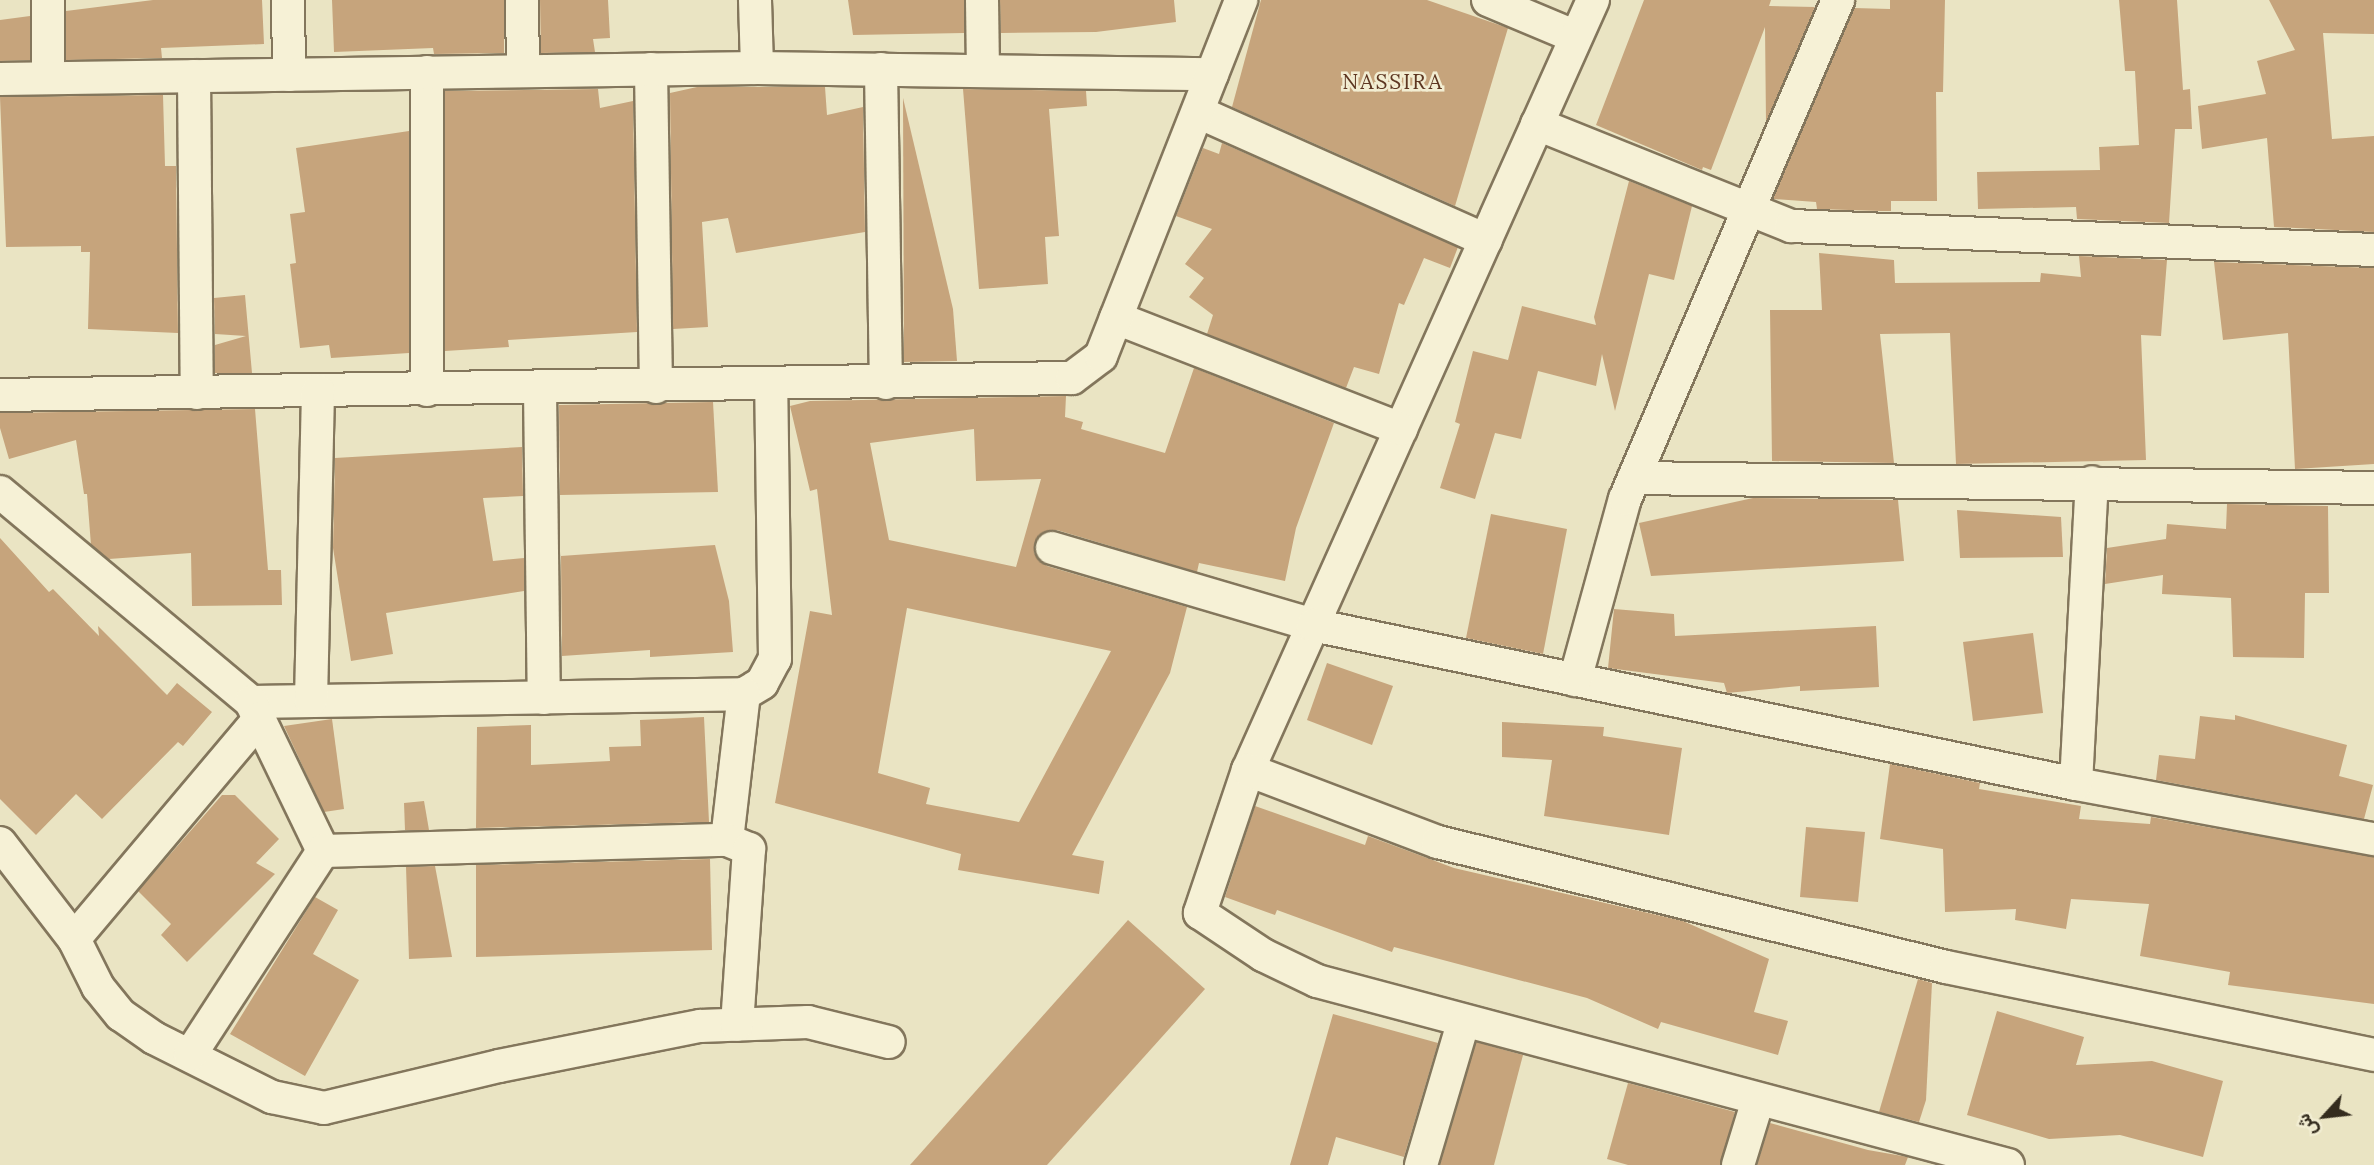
<!DOCTYPE html>
<meta charset="utf-8">
<style>
body{margin:0}
#map{position:relative;width:2374px;height:1165px;overflow:hidden;background:#eae4c3;font-family:Lora,Vazirmatn,serif}
div>[style]{position:absolute}
[style*='--x']{left:calc(var(--x)*1px);top:calc(var(--y)*1px);width:calc(var(--w)*1px);rotate:calc(var(--a)*1deg)}
.building>*{inset:0;background:#c6a47c}
.roads{filter:drop-shadow(2px 0 #83765c) drop-shadow(-2px 0 #83765c) drop-shadow(0 2px #83765c) drop-shadow(0 -2px #83765c)}
.minor>*{height:32px;margin:-16px;padding:0 16px;transform-origin:16px;border-radius:16px;background:#f6f1d6}
span{translate:-50% -50%;white-space:nowrap;text-align:center;line-height:1.15;-webkit-text-stroke:5px #f2edd2;paint-order:stroke}
.quarter-label{font-size:21px;color:#5d3621;letter-spacing:2px}
.north{position:absolute;left:2290px;top:1081px;width:70px;height:70px;-webkit-text-stroke:5px #f2edd2;paint-order:stroke;rotate:243deg;font-size:19px;font-weight:700;line-height:28px;text-align:center;color:#342c1e}
.north::after{content:'';display:block;margin:auto;width:24px;height:32px;background:#342c1e;clip-path:polygon(50% 0,100% 100%,50% 72%,0 100%)}
</style>
<div id="map">
<div class="building">
<div style="clip-path:polygon(153px 0,262px 0,264px 44px,161px 48px,162px 58px,66px 60px,66px 11px)"></div>
<div style="clip-path:polygon(332px 0,504px 0,504px 53px,434px 54px,433px 48px,334px 52px)"></div>
<div style="clip-path:polygon(540px 0,608px 0,610px 38px,593px 39px,595px 52px,541px 53px)"></div>
<div style="clip-path:polygon(848px 0,964px 0,964px 33px,853px 35px)"></div>
<div style="clip-path:polygon(1000px 0,1174px 0,1176px 22px,1096px 32px,1001px 33px)"></div>
<div style="clip-path:polygon(1261px 0,1427px 0,1508px 28px,1455px 206px,1232px 107px)"></div>
<div style="clip-path:polygon(1644px 0,1771px 0,1769px 6px,1815px 7px,1766px 123px,1765px 27px,1711px 170px,1703px 167px,1702px 170px,1596px 125px)"></div>
<div style="clip-path:polygon(1890px 0,1945px 0,1943px 92px,1936px 92px,1937px 201px,1891px 201px,1891px 211px,1881px 211px,1817px 209px,1816px 202px,1773px 199px,1854px 8px,1890px 9px)"></div>
<div style="clip-path:polygon(2119px 0,2177px 0,2183px 90px,2190px 89px,2192px 129px,2175px 129px,2169px 223px,2077px 219px,2076px 207px,1978px 209px,1977px 172px,2100px 170px,2099px 147px,2139px 145px,2135px 71px,2125px 71px)"></div>
<div style="clip-path:polygon(2269px 0,2374px 0,2374px 34px,2323px 33px,2332px 139px,2374px 136px,2374px 232px,2274px 227px,2267px 138px,2202px 149px,2198px 106px,2266px 94px,2257px 61px,2295px 50px)"></div>
<div style="clip-path:polygon(30px 16px,30px 60px,0 61px,0 20px)"></div>
<div style="clip-path:polygon(697px 87px,825px 87px,827px 115px,863px 107px,865px 232px,736px 253px,728px 218px,702px 222px,708px 327px,673px 329px,670px 93px)"></div>
<div style="clip-path:polygon(598px 89px,600px 108px,633px 101px,637px 332px,508px 340px,509px 347px,445px 351px,445px 91px)"></div>
<div style="clip-path:polygon(963px 89px,1086px 91px,1087px 106px,1049px 109px,1059px 236px,1045px 237px,1048px 284px,979px 289px)"></div>
<div style="clip-path:polygon(163px 95px,165px 166px,176px 166px,178px 333px,88px 329px,90px 252px,81px 252px,81px 246px,6px 247px,0 97px)"></div>
<div style="clip-path:polygon(903px 98px,953px 309px,957px 361px,904px 362px)"></div>
<div style="clip-path:polygon(409px 131px,409px 353px,331px 358px,329px 345px,300px 348px,290px 264px,296px 263px,290px 214px,305px 212px,296px 148px)"></div>
<div style="clip-path:polygon(1222px 143px,1458px 247px,1450px 268px,1424px 258px,1404px 305px,1399px 303px,1379px 374px,1354px 367px,1346px 388px,1207px 334px,1213px 315px,1189px 297px,1204px 278px,1185px 264px,1212px 229px,1176px 216px,1203px 148px,1219px 154px)"></div>
<div style="clip-path:polygon(1629px 181px,1692px 206px,1674px 280px,1649px 274px,1615px 411px,1602px 354px,1596px 386px,1538px 371px,1521px 439px,1495px 433px,1475px 499px,1440px 488px,1460px 424px,1455px 422px,1473px 351px,1508px 360px,1522px 306px,1596px 325px,1594px 317px)"></div>
<div style="clip-path:polygon(1819px 253px,1894px 260px,1895px 283px,2040px 282px,2041px 273px,2081px 277px,2079px 256px,2167px 260px,2161px 336px,2141px 335px,2146px 460px,1956px 464px,1950px 333px,1880px 334px,1894px 463px,1772px 461px,1770px 310px,1822px 310px)"></div>
<div style="clip-path:polygon(2214px 262px,2374px 268px,2374px 464px,2295px 469px,2288px 333px,2223px 340px)"></div>
<div style="clip-path:polygon(245px 295px,252px 373px,215px 373px,215px 345px,246px 336px,215px 334px,214px 298px)"></div>
<div style="clip-path:polygon(evenodd,1194px 368px,1334px 423px,1296px 528px,1285px 581px,1199px 563px,1197px 572px,1057px 530px,1040px 534px,1035px 542px,1034px 553px,1047px 566px,1187px 607px,1170px 673px,1072px 855px,1104px 861px,1099px 894px,958px 870px,961px 854px,775px 803px,810px 611px,832px 615px,817px 489px,810px 491px,790px 406px,810px 401px,1066px 396px,1065px 417px,1083px 422px,1081px 429px,1165px 453px,1194px 368px,974px 429px,976px 481px,1041px 479px,1016px 567px,889px 540px,870px 443px,974px 429px,1194px 368px,907px 608px,1111px 651px,1019px 822px,926px 804px,930px 788px,878px 773px,907px 608px)"></div>
<div style="clip-path:polygon(713px 402px,718px 492px,560px 495px,559px 405px)"></div>
<div style="clip-path:polygon(255px 409px,268px 570px,281px 570px,282px 605px,192px 606px,191px 553px,109px 559px,91px 545px,87px 494px,84px 494px,76px 440px,9px 459px,0 428px,0 413px)"></div>
<div style="clip-path:polygon(522px 447px,523px 496px,483px 498px,493px 561px,524px 558px,524px 591px,386px 613px,393px 654px,351px 661px,333px 548px,335px 458px)"></div>
<div style="clip-path:polygon(1753px 498px,1898px 500px,1904px 561px,1651px 576px,1639px 523px)"></div>
<div style="clip-path:polygon(2227px 504px,2328px 506px,2329px 593px,2305px 593px,2304px 658px,2233px 657px,2231px 598px,2162px 594px,2163px 575px,2105px 584px,2107px 548px,2166px 539px,2167px 524px,2226px 529px)"></div>
<div style="clip-path:polygon(1957px 510px,2061px 517px,2063px 557px,1960px 558px)"></div>
<div style="clip-path:polygon(1491px 514px,1567px 529px,1543px 654px,1466px 638px)"></div>
<div style="clip-path:polygon(0 538px,49px 592px,53px 589px,99px 636px,98px 626px,167px 695px,177px 683px,212px 712px,183px 746px,178px 742px,102px 819px,76px 794px,36px 835px,0 799px)"></div>
<div style="clip-path:polygon(715px 545px,729px 601px,733px 652px,650px 657px,650px 650px,562px 656px,561px 556px)"></div>
<div style="clip-path:polygon(1614px 609px,1674px 614px,1675px 636px,1876px 626px,1879px 687px,1800px 691px,1800px 686px,1727px 693px,1724px 683px,1608px 668px)"></div>
<div style="clip-path:polygon(2033px 633px,2043px 713px,1973px 721px,1963px 642px)"></div>
<div style="clip-path:polygon(1327px 663px,1393px 686px,1372px 745px,1307px 720px)"></div>
<div style="clip-path:polygon(2235px 715px,2347px 745px,2339px 776px,2373px 785px,2364px 819px,2156px 780px,2159px 755px,2195px 759px,2200px 716px,2235px 720px)"></div>
<div style="clip-path:polygon(704px 717px,709px 822px,476px 828px,477px 727px,531px 725px,531px 765px,610px 761px,609px 747px,641px 746px,640px 720px)"></div>
<div style="clip-path:polygon(332px 719px,344px 809px,324px 812px,284px 726px)"></div>
<div style="clip-path:polygon(1502px 722px,1604px 727px,1603px 736px,1682px 748px,1669px 835px,1544px 816px,1552px 760px,1502px 757px)"></div>
<div style="clip-path:polygon(1890px 764px,1980px 783px,1979px 789px,2081px 806px,2079px 819px,2150px 824px,2151px 817px,2374px 857px,2374px 1004px,2228px 985px,2230px 972px,2140px 956px,2149px 904px,2071px 899px,2066px 929px,2015px 920px,2016px 909px,1945px 912px,1943px 849px,1880px 839px)"></div>
<div style="clip-path:polygon(222px 795px,235px 795px,279px 839px,256px 863px,275px 874px,187px 962px,161px 935px,171px 924px,138px 891px)"></div>
<div style="clip-path:polygon(424px 801px,429px 830px,405px 830px,404px 803px)"></div>
<div style="clip-path:polygon(1255px 806px,1365px 845px,1368px 836px,1454px 868px,1683px 921px,1769px 959px,1754px 1012px,1788px 1021px,1778px 1055px,1661px 1022px,1658px 1029px,1587px 998px,1394px 947px,1392px 952px,1277px 910px,1275px 915px,1225px 897px)"></div>
<div style="clip-path:polygon(1806px 827px,1865px 832px,1858px 902px,1800px 897px)"></div>
<div style="clip-path:polygon(710px 859px,712px 950px,476px 957px,476px 865px)"></div>
<div style="clip-path:polygon(435px 866px,452px 957px,409px 959px,406px 867px)"></div>
<div style="clip-path:polygon(315px 897px,338px 910px,313px 954px,359px 980px,305px 1076px,230px 1034px)"></div>
<div style="clip-path:polygon(1128px 920px,1205px 989px,1047px 1165px,910px 1165px)"></div>
<div style="clip-path:polygon(1918px 979px,1932px 983px,1926px 1100px,1919px 1122px,1879px 1112px)"></div>
<div style="clip-path:polygon(1997px 1011px,2084px 1037px,2076px 1065px,2152px 1061px,2223px 1081px,2203px 1157px,2120px 1135px,2049px 1139px,1967px 1115px)"></div>
<div style="clip-path:polygon(1333px 1014px,1438px 1043px,1404px 1157px,1336px 1137px,1328px 1165px,1290px 1165px)"></div>
<div style="clip-path:polygon(1476px 1042px,1523px 1055px,1494px 1165px,1440px 1165px)"></div>
<div style="clip-path:polygon(1628px 1083px,1735px 1112px,1720px 1165px,1628px 1165px,1607px 1159px)"></div>
<div style="clip-path:polygon(1770px 1123px,1868px 1150px,1908px 1157px,1905px 1165px,1757px 1165px)"></div>
</div>
<div class="roads">
<div class="minor">
<div style="--x:288;--y:0;--w:75;--a:89.2"></div>
<div style="--x:522;--y:0;--w:71;--a:89.2"></div>
<div style="--x:755;--y:0;--w:68;--a:88.3"></div>
<div style="--x:982;--y:0;--w:70;--a:89.2"></div>
<div style="--x:1488;--y:0;--w:95;--a:22.8"></div>
<div style="--x:1593;--y:0;--w:844;--a:114.13"></div>
<div style="--x:1248;--y:770;--w:151;--a:108.6"></div>
<div style="--x:1200;--y:913;--w:76;--a:33.7"></div>
<div style="--x:1263;--y:955;--w:60;--a:25.7"></div>
<div style="--x:1317;--y:981;--w:715;--a:14.91"></div>
<div style="--x:651;--y:69;--w:318;--a:89.1"></div>
<div style="--x:881;--y:69;--w:314;--a:89.1"></div>
<div style="--x:427;--y:72;--w:318;--a:90"></div>
<div style="--x:194;--y:76;--w:317;--a:89.5"></div>
<div style="--x:48;--y:78;--w:78;--a:-90"></div>
<div style="--x:0;--y:79;--w:757;--a:-0.83"></div>
<div style="--x:757;--y:68;--w:455;--a:0.8"></div>
<div style="--x:1198;--y:112;--w:315;--a:24"></div>
<div style="--x:1537;--y:124;--w:274;--a:21.9"></div>
<div style="--x:1791;--y:226;--w:583;--a:2.36"></div>
<div style="--x:1116;--y:318;--w:306;--a:21.3"></div>
<div style="--x:540;--y:388;--w:310;--a:89.3"></div>
<div style="--x:0;--y:395;--w:1072;--a:-0.91"></div>
<div style="--x:1072;--y:378;--w:36;--a:-37"></div>
<div style="--x:1101;--y:356;--w:383;--a:-68.5"></div>
<div style="--x:1634;--y:478;--w:740;--a:0.77"></div>
<div style="--x:0;--y:492;--w:327;--a:39.9"></div>
<div style="--x:251;--y:702;--w:493;--a:-0.9"></div>
<div style="--x:744;--y:694;--w:21;--a:-31"></div>
<div style="--x:762;--y:683;--w:27;--a:-62"></div>
<div style="--x:775;--y:659;--w:273;--a:-90.8"></div>
<div style="--x:1052;--y:548;--w:272;--a:16.4"></div>
<div style="--x:1313;--y:625;--w:779;--a:11.77"></div>
<div style="--x:2076;--y:784;--w:303;--a:10.5"></div>
<div style="--x:1575;--y:680;--w:188;--a:-74.6"></div>
<div style="--x:1625;--y:499;--w:543;--a:-66.88"></div>
<div style="--x:311;--y:700;--w:309;--a:-88.7"></div>
<div style="--x:251;--y:702;--w:165;--a:64.2"></div>
<div style="--x:1248;--y:770;--w:203;--a:20.8"></div>
<div style="--x:1438;--y:842;--w:523;--a:13.82"></div>
<div style="--x:1946;--y:967;--w:437;--a:11.6"></div>
<div style="--x:2076;--y:784;--w:302;--a:-87"></div>
<div style="--x:727;--y:840;--w:147;--a:-83.4"></div>
<div style="--x:0;--y:843;--w:121;--a:52.4"></div>
<div style="--x:74;--y:939;--w:54;--a:63.4"></div>
<div style="--x:98;--y:987;--w:36;--a:51"></div>
<div style="--x:121;--y:1015;--w:40;--a:34.9"></div>
<div style="--x:154;--y:1038;--w:132;--a:26.6"></div>
<div style="--x:272;--y:1097;--w:53;--a:11.9"></div>
<div style="--x:324;--y:1108;--w:180;--a:-13.5"></div>
<div style="--x:499;--y:1066;--w:205;--a:-11.3"></div>
<div style="--x:700;--y:1026;--w:108;--a:-2.1"></div>
<div style="--x:808;--y:1022;--w:83;--a:13.9"></div>
<div style="--x:74;--y:939;--w:289;--a:-49.9"></div>
<div style="--x:190;--y:1055;--w:244;--a:-56.9"></div>
<div style="--x:323;--y:851;--w:404;--a:-1.6"></div>
<div style="--x:727;--y:840;--w:24;--a:22"></div>
<div style="--x:749;--y:849;--w:176;--a:93.9"></div>
<div style="--x:1421;--y:1165;--w:148;--a:-73.5"></div>
<div style="--x:1738;--y:1165;--w:68;--a:-72.9"></div>
</div>
</div>
<div class="quarter-label">
<span style="left:1393px;top:82px">NASSIRA</span>
</div>
<div class="north">ش</div>
</div>
